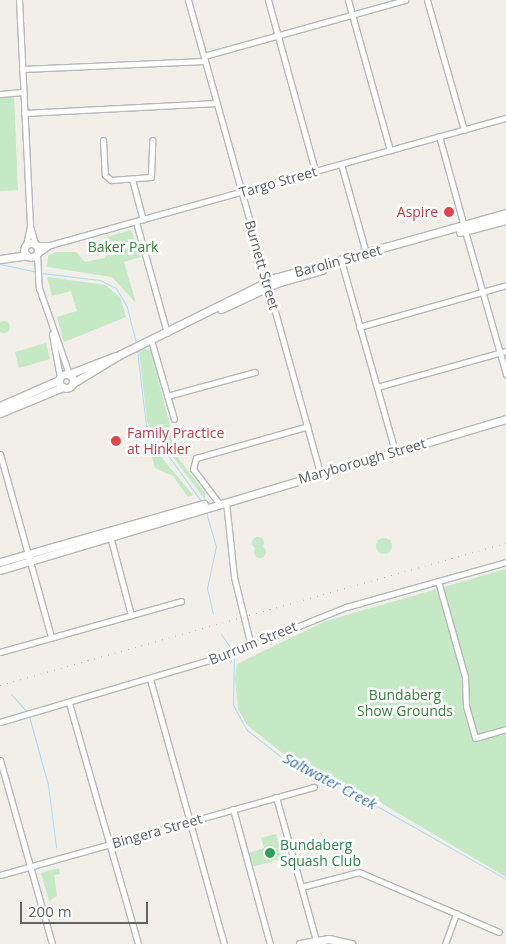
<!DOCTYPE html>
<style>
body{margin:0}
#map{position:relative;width:506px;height:944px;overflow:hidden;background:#f1efe8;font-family:"Open Sans",sans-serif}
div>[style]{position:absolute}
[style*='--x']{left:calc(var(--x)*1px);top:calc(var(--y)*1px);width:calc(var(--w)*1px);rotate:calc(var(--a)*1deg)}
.green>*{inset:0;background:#c5e8c5}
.round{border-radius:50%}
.stream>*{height:1px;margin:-0.5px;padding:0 0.5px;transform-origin:0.5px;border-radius:0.5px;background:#aadaff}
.roads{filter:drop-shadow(1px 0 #b5b8bc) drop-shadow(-1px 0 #b5b8bc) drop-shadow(0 1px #b5b8bc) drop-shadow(0 -1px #b5b8bc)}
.street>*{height:5px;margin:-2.5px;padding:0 2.5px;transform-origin:2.5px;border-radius:2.5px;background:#fff}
.secondary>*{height:7px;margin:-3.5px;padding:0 3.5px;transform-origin:3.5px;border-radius:3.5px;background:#fff}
.secondary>.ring{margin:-3.5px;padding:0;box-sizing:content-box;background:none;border:7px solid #fff;border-radius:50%}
.rail>*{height:1px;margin-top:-0.5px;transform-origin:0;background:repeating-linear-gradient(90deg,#b6b7b8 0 1px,transparent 0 7px)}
.dots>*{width:14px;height:14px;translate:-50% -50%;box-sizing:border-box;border:2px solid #fff;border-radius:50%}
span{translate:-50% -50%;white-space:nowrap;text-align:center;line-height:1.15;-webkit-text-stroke:5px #fff;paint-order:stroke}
.street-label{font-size:14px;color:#5f6368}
.health-label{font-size:14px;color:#be3a42}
.right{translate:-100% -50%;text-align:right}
.left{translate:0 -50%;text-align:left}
.park-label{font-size:14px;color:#348238}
.leisure-label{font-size:14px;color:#27864d}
.water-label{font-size:15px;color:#4174aa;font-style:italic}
.scale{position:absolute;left:20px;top:902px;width:128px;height:22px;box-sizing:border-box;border:2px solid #5f6368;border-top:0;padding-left:6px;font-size:15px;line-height:18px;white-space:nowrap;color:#5f6368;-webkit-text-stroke:4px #fff;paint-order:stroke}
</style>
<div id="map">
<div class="green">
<div style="clip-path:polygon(14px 96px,18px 190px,0 191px,0 97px)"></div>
<div style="clip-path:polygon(131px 230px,141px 257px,124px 262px,136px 303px,112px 277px,47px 267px,48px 256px,55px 252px,76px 252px,85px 262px,104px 258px,108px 253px,103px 238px)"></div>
<div style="clip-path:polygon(47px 277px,105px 285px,120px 297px,126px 317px,64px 342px,57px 317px,77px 311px,71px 291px,52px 296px)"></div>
<div class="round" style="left:-2px;top:321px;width:12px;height:12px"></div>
<div style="clip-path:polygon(46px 343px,50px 359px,19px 368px,15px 352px)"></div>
<div style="clip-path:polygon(145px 349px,151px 350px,178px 458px,205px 493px,205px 500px,147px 422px,139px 351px)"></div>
<div style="clip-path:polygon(146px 436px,166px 463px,193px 495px,188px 497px,173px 476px,155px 468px)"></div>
<div class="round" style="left:252px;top:537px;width:12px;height:12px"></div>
<div class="round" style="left:376px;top:538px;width:16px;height:16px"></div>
<div class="round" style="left:254px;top:546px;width:12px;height:12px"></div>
<div style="clip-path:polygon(506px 569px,506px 877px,376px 800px,291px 760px,247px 725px,238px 709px,235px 678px,237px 664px,326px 621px)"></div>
<div style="clip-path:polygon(276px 834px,283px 858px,252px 867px,248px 853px,264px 848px,261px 838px)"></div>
<div style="clip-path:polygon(59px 868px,60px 874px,54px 875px,57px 896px,49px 901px,41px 873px)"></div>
</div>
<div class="stream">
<div style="--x:0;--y:264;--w:38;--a:12"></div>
<div style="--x:41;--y:273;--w:59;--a:6.8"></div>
<div style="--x:100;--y:280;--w:18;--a:27"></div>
<div style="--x:116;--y:288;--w:22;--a:60"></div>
<div style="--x:127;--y:307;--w:38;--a:76"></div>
<div style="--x:137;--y:350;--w:76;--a:83.2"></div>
<div style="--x:146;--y:425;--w:94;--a:54.1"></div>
<div style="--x:206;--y:512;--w:35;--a:74"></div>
<div style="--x:216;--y:546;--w:43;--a:102.1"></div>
<div style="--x:207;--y:588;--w:26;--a:77"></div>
<div style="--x:221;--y:634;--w:21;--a:55"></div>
<div style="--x:234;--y:655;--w:50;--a:91.1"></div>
<div style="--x:233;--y:705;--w:29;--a:61"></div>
<div style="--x:247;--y:730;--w:53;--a:38.2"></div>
<div style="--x:289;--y:763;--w:88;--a:25.7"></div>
<div style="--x:368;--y:801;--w:159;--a:29.5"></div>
<div style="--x:11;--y:694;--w:24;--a:48"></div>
<div style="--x:29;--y:716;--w:72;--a:74.6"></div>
<div style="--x:48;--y:785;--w:63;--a:82.6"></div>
</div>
<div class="roads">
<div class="street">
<div style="--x:19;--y:0;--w:226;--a:87.2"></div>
<div style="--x:188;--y:0;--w:490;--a:74.4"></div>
<div style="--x:268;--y:0;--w:177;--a:74.6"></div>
<div style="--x:348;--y:0;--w:156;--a:74.4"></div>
<div style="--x:427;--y:0;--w:135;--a:74.1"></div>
<div style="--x:204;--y:56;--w:209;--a:-15.6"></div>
<div style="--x:22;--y:69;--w:183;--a:-2.5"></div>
<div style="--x:0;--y:94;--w:23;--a:-5"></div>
<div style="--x:24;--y:113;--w:193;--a:-3"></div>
<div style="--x:439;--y:136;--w:93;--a:74.5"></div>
<div style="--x:103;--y:140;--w:35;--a:87"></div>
<div style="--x:105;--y:175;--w:8;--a:40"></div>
<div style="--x:111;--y:180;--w:40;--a:-4.3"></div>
<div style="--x:151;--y:177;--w:37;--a:-88"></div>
<div style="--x:341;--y:164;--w:92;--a:74.3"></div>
<div style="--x:132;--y:179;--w:42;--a:75"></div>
<div style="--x:136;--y:222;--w:115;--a:74.4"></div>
<div style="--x:465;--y:231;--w:149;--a:74"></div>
<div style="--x:26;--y:245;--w:19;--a:-78"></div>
<div style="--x:30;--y:226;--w:19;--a:74"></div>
<div style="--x:36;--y:245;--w:14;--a:0"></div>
<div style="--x:50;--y:245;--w:14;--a:146"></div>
<div style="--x:50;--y:245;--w:473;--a:-15.6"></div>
<div style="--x:37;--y:254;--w:34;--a:87"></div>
<div style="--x:39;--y:288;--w:91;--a:70.8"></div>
<div style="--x:342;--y:264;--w:194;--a:74.2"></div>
<div style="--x:359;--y:327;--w:153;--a:-15.9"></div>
<div style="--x:52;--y:334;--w:44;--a:79.5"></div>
<div style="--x:151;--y:340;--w:82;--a:73.8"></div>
<div style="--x:377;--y:387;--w:134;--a:-15.6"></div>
<div style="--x:167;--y:396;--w:91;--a:-15.3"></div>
<div style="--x:0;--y:454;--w:190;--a:74.4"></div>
<div style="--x:218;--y:502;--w:41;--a:-127.1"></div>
<div style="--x:193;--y:469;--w:11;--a:-75"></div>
<div style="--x:196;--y:458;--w:116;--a:-15.9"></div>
<div style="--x:226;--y:502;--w:75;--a:83.9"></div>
<div style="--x:234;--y:577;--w:71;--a:76.2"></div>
<div style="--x:110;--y:536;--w:82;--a:75.1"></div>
<div style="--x:438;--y:581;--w:100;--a:74.3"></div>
<div style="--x:465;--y:677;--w:29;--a:88"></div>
<div style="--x:466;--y:706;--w:33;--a:74"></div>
<div style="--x:475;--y:738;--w:32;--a:-16"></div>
<div style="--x:0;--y:652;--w:188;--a:-15.7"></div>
<div style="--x:150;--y:679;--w:275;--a:74.4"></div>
<div style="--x:69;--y:703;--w:251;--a:74"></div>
<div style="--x:0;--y:722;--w:240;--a:-16.5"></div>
<div style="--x:230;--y:654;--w:125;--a:-22.1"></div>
<div style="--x:346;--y:607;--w:166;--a:-15.7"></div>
<div style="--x:0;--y:760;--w:191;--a:74.2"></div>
<div style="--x:276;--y:797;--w:148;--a:74.4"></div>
<div style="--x:233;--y:809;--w:140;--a:74.7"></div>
<div style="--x:0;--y:875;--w:326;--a:-15.7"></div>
<div style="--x:301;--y:887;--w:60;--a:-14.5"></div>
<div style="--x:359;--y:872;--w:152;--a:23.2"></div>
<div style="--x:445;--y:944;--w:33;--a:-70"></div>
</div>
<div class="secondary">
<div style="--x:460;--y:232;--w:48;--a:-14.6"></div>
<div class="ring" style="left:24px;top:243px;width:7px;height:7px"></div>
<div style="--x:0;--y:259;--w:27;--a:-8"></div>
<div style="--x:221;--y:309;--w:62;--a:-24.9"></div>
<div style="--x:277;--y:283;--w:47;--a:-16.1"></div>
<div class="ring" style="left:59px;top:374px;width:7px;height:7px"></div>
<div style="--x:69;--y:374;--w:50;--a:-21"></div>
<div style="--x:73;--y:383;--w:56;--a:-31.1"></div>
<div style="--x:121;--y:354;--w:172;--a:-26.3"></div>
<div style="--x:275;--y:278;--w:240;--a:-15.7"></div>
<div style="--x:0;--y:406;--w:64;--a:-23.8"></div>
<div style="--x:0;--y:413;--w:68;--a:-22.4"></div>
<div style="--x:0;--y:562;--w:212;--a:-15.9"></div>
<div style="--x:0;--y:570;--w:528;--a:-16.62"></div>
<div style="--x:300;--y:944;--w:29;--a:-10"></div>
<div style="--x:329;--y:939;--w:23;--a:13"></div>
</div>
</div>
<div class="rail">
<div style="--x:0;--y:685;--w:526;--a:-15.68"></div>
</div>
<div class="dots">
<div style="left:449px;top:212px;background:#e0444e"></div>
<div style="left:116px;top:441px;background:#e0444e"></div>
<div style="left:270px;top:853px;background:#2e9e5b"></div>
</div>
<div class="street-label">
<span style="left:278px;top:182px;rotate:-16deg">Targo Street</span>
<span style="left:338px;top:261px;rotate:-15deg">Barolin Street</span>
<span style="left:262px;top:265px;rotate:74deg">Burnett Street</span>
<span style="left:362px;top:461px;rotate:-16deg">Maryborough Street</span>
<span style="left:253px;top:643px;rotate:-22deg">Burrum Street</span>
<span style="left:157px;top:831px;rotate:-16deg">Bingera Street</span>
</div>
<div class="health-label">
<span class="right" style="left:438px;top:212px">Aspire</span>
<span class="left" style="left:127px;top:441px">Family Practice<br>at Hinkler</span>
</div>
<div class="park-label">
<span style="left:123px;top:247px">Baker Park</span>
<span style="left:405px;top:703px">Bundaberg<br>Show Grounds</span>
</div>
<div class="leisure-label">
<span class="left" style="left:280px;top:853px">Bundaberg<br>Squash Club</span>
</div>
<div class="water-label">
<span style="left:330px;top:781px;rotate:28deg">Saltwater Creek</span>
</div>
<div class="scale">200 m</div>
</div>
